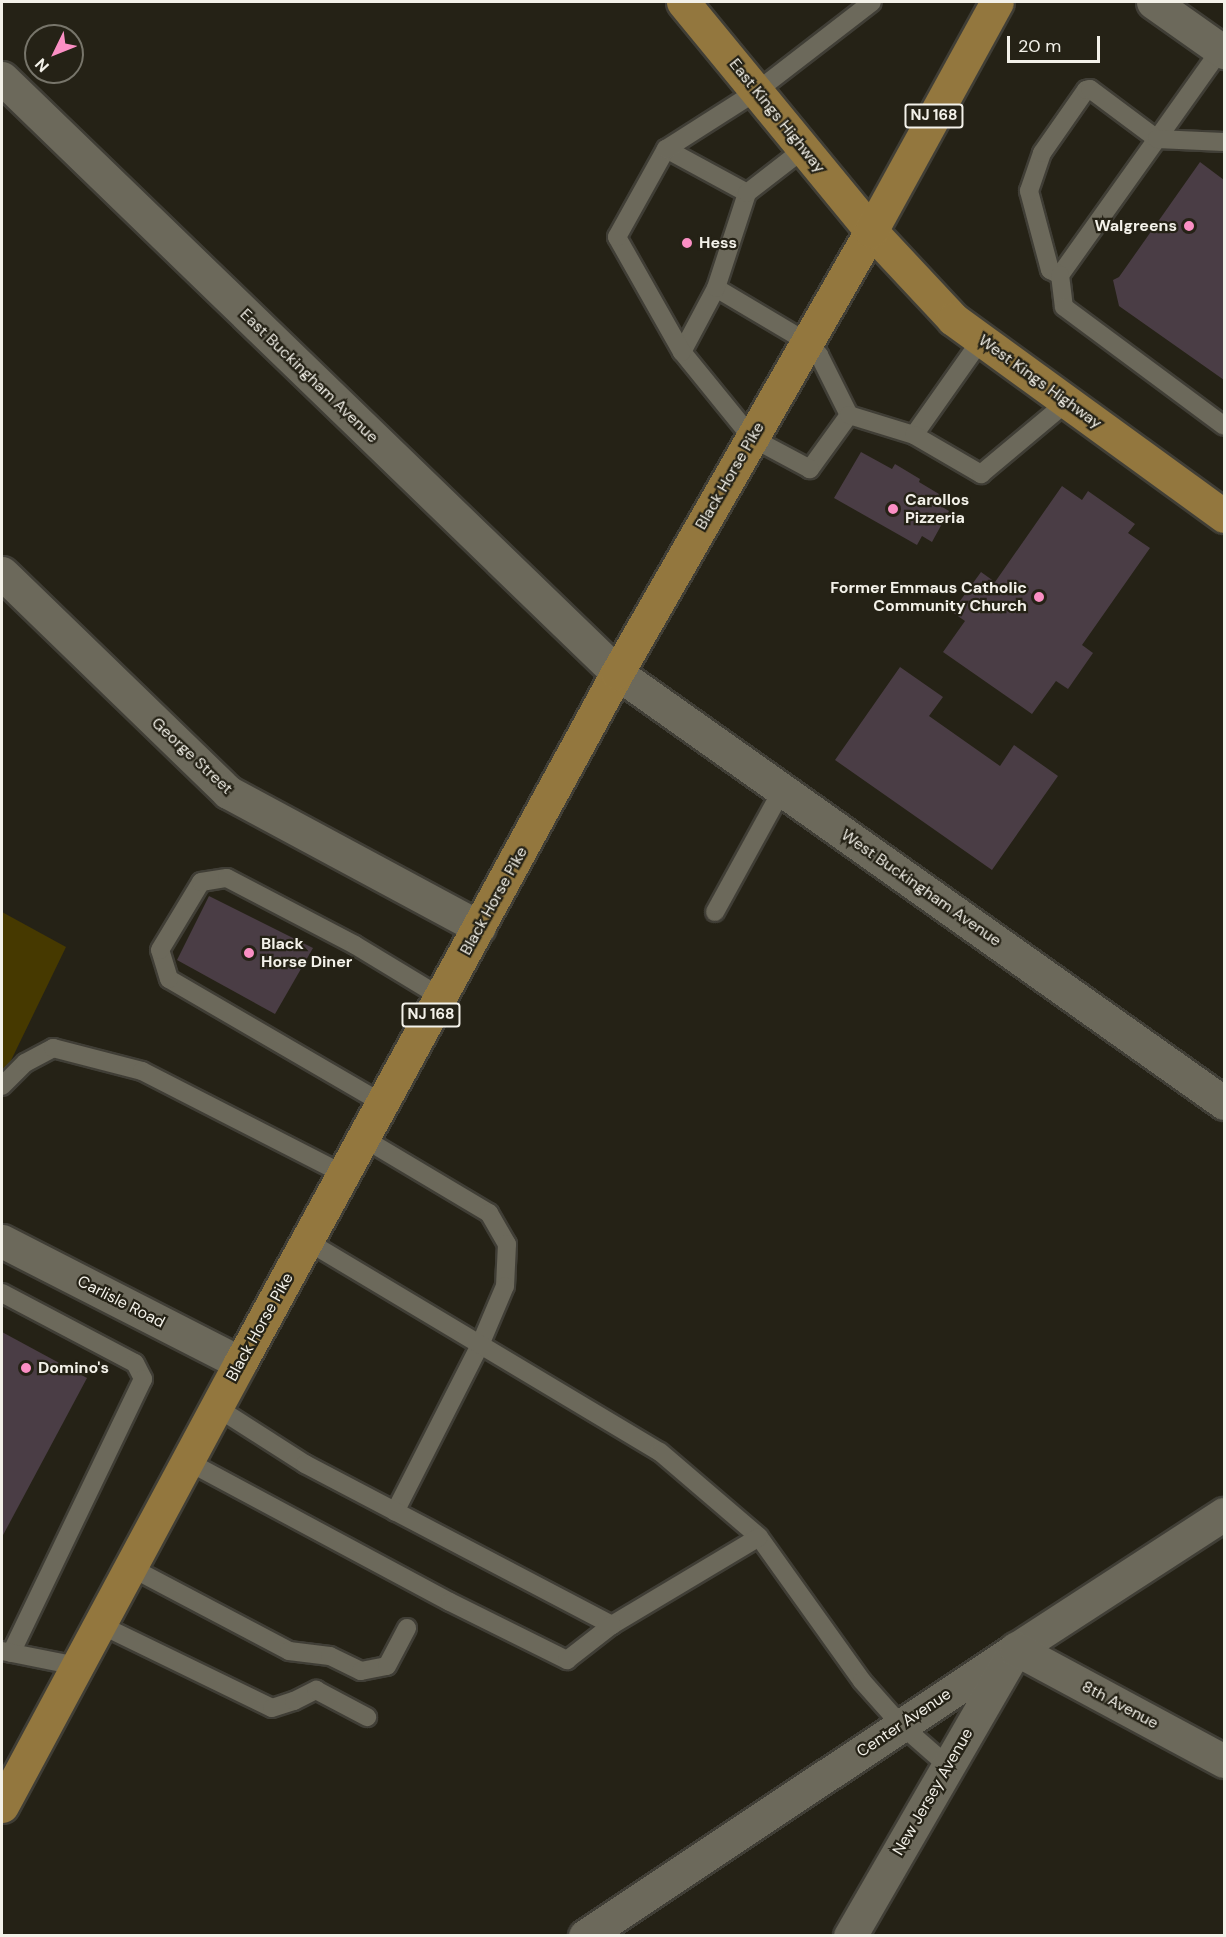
<!DOCTYPE html>
<style>
body{margin:0}
#map{position:relative;width:1226px;height:1937px;overflow:hidden;background:#252216;font-family:"DM Sans",sans-serif}
div>[style]{position:absolute}
[style*='--x']{left:calc(var(--x)*1px);top:calc(var(--y)*1px);width:calc(var(--w)*1px);rotate:calc(var(--a)*1deg)}
.green>*{inset:0;background:#463900}
.building>*{inset:0;background:#4a3d45}
.roads{filter:drop-shadow(2px 0 #403e36) drop-shadow(-2px 0 #403e36) drop-shadow(0 2px #403e36) drop-shadow(0 -2px #403e36)}
.lane>*{height:18px;margin:-9px;padding:0 9px;transform-origin:9px;border-radius:9px;background:#6c695b}
.street>*{height:33px;margin:-16.5px;padding:0 16.5px;transform-origin:16.5px;border-radius:16.5px;background:#6c695b}
.primary>*{height:33px;margin:-16.5px;padding:0 16.5px;transform-origin:16.5px;border-radius:16.5px;background:#93773e}
.dots>*{width:16px;height:16px;translate:-50% -50%;box-sizing:border-box;border:3px solid #252216;border-radius:50%}
span{translate:-50% -50%;white-space:nowrap;text-align:center;line-height:1.15;-webkit-text-stroke:4.5px #252216;paint-order:stroke}
.shield-label span{padding:2px 4px;background:#252216;border:2px solid;border-radius:4px;-webkit-text-stroke-width:0}
.shield-label{font-size:15px;color:#f3f1e9;font-weight:700}
.street-label{font-size:16px;color:#f3f1e9}
.poi-label{font-size:16px;color:#f3f1e9;font-weight:700}
.right{translate:-100% -50%;text-align:right}
.left{translate:0 -50%;text-align:left}
.frame{position:absolute;inset:0;border:3px solid #f3f1e9;pointer-events:none}
.north{position:absolute;left:24px;top:24px;width:60px;height:60px;box-sizing:border-box;background:#252216;border:2px solid #77756a;border-radius:50%;rotate:227deg;font-size:16px;font-weight:700;line-height:24px;text-align:center;color:#f3f1e9}
.north::after{content:'';display:block;margin:auto;width:21px;height:27px;background:#fb8fc4;clip-path:polygon(50% 0,100% 100%,50% 72%,0 100%)}
.scale{position:absolute;left:1007px;top:36px;width:93px;height:27px;box-sizing:border-box;border:3px solid #f3f1e9;border-top:0;padding-left:8px;font-size:18px;line-height:21px;white-space:nowrap;color:#f3f1e9;-webkit-text-stroke:4px #252216;paint-order:stroke}
</style>
<div id="map">
<div class="green">
<div style="clip-path:polygon(2px 912px,66px 947px,2px 1079px)"></div>
</div>
<div class="building">
<div style="clip-path:polygon(1200px 162px,1224px 180px,1224px 380px,1119px 306px,1113px 280px,1119px 277px)"></div>
<div style="clip-path:polygon(861px 452px,892px 469px,895px 464px,920px 479px,919px 482px,939px 494px,934px 502px,949px 511px,932px 542px,922px 536px,917px 545px,834px 498px)"></div>
<div style="clip-path:polygon(1062px 486px,1082px 500px,1088px 491px,1135px 524px,1128px 533px,1150px 548px,1082px 645px,1093px 653px,1068px 689px,1056px 681px,1032px 714px,943px 652px,965px 621px,952px 612px,981px 572px,995px 582px)"></div>
<div style="clip-path:polygon(900px 667px,943px 697px,929px 716px,1000px 766px,1014px 745px,1058px 776px,992px 870px,835px 760px)"></div>
<div style="clip-path:polygon(209px 896px,313px 948px,275px 1014px,177px 960px)"></div>
<div style="clip-path:polygon(2px 1332px,87px 1378px,2px 1537px)"></div>
</div>
<div class="roads">
<div class="lane">
<div style="--x:1221;--y:49;--w:110;--a:125.4"></div>
<div style="--x:1157;--y:139;--w:167;--a:125.5"></div>
<div style="--x:1060;--y:275;--w:11;--a:-153"></div>
<div style="--x:1050;--y:270;--w:82;--a:-104.9"></div>
<div style="--x:1029;--y:191;--w:40;--a:-71.1"></div>
<div style="--x:1042;--y:153;--w:77;--a:-55.1"></div>
<div style="--x:1086;--y:90;--w:4;--a:-14"></div>
<div style="--x:1090;--y:89;--w:84;--a:36.7"></div>
<div style="--x:1157;--y:139;--w:67;--a:2.6"></div>
<div style="--x:666;--y:149;--w:92;--a:28.5"></div>
<div style="--x:1060;--y:275;--w:32;--a:83"></div>
<div style="--x:1064;--y:307;--w:199;--a:36.6"></div>
<div style="--x:716;--y:288;--w:106;--a:30.7"></div>
<div style="--x:807;--y:342;--w:18;--a:47"></div>
<div style="--x:819;--y:355;--w:67;--a:63.4"></div>
<div style="--x:849;--y:415;--w:67;--a:125.8"></div>
<div style="--x:810;--y:469;--w:66;--a:-151.9"></div>
<div style="--x:752;--y:438;--w:111;--a:-129.1"></div>
<div style="--x:682;--y:352;--w:72;--a:-62"></div>
<div style="--x:716;--y:288;--w:100;--a:-71.9"></div>
<div style="--x:747;--y:193;--w:72;--a:-37.7"></div>
<div style="--x:682;--y:352;--w:132;--a:-119.5"></div>
<div style="--x:617;--y:237;--w:101;--a:-60.9"></div>
<div style="--x:666;--y:149;--w:108;--a:-32.5"></div>
<div style="--x:757;--y:91;--w:145;--a:-37.7"></div>
<div style="--x:849;--y:415;--w:68;--a:17.1"></div>
<div style="--x:914;--y:435;--w:116;--a:-54.8"></div>
<div style="--x:914;--y:435;--w:78;--a:30.2"></div>
<div style="--x:981;--y:474;--w:112;--a:-39.9"></div>
<div style="--x:715;--y:912;--w:139;--a:-61.2"></div>
<div style="--x:2;--y:1086;--w:33;--a:-45"></div>
<div style="--x:25;--y:1063;--w:32;--a:-28"></div>
<div style="--x:53;--y:1048;--w:92;--a:14.5"></div>
<div style="--x:142;--y:1071;--w:226;--a:27.1"></div>
<div style="--x:382;--y:1103;--w:246;--a:-149.8"></div>
<div style="--x:169;--y:979;--w:30;--a:-107"></div>
<div style="--x:160;--y:950;--w:79;--a:-58.9"></div>
<div style="--x:201;--y:882;--w:26;--a:-9"></div>
<div style="--x:227;--y:878;--w:144;--a:27.6"></div>
<div style="--x:355;--y:945;--w:100;--a:31.2"></div>
<div style="--x:363;--y:1138;--w:147;--a:30.8"></div>
<div style="--x:489;--y:1213;--w:36;--a:60"></div>
<div style="--x:507;--y:1244;--w:42;--a:92.7"></div>
<div style="--x:505;--y:1286;--w:64;--a:113"></div>
<div style="--x:480;--y:1345;--w:187;--a:117"></div>
<div style="--x:307;--y:1241;--w:411;--a:30.9"></div>
<div style="--x:660;--y:1452;--w:130;--a:40.6"></div>
<div style="--x:759;--y:1537;--w:177;--a:54.4"></div>
<div style="--x:862;--y:1681;--w:59;--a:48.4"></div>
<div style="--x:901;--y:1725;--w:62;--a:41.1"></div>
<div style="--x:2;--y:1293;--w:150;--a:27.8"></div>
<div style="--x:135;--y:1363;--w:18;--a:63"></div>
<div style="--x:143;--y:1379;--w:304;--a:115.7"></div>
<div style="--x:216;--y:1407;--w:106;--a:32.6"></div>
<div style="--x:305;--y:1464;--w:347;--a:27.7"></div>
<div style="--x:612;--y:1625;--w:171;--a:-30.9"></div>
<div style="--x:187;--y:1461;--w:298;--a:28.2"></div>
<div style="--x:450;--y:1602;--w:131;--a:26.4"></div>
<div style="--x:567;--y:1660;--w:57;--a:-37.9"></div>
<div style="--x:130;--y:1567;--w:180;--a:27.8"></div>
<div style="--x:289;--y:1651;--w:41;--a:7"></div>
<div style="--x:330;--y:1656;--w:34;--a:26"></div>
<div style="--x:361;--y:1671;--w:26;--a:-11"></div>
<div style="--x:387;--y:1666;--w:43;--a:-62.2"></div>
<div style="--x:99;--y:1624;--w:192;--a:25.9"></div>
<div style="--x:272;--y:1708;--w:23;--a:-18"></div>
<div style="--x:294;--y:1701;--w:25;--a:-27"></div>
<div style="--x:316;--y:1690;--w:58;--a:27.9"></div>
<div style="--x:2;--y:1651;--w:76;--a:11.3"></div>
</div>
<div class="street">
<div style="--x:1153;--y:2;--w:87;--a:35.2"></div>
<div style="--x:2;--y:78;--w:856;--a:44.05"></div>
<div style="--x:617;--y:673;--w:744;--a:35.31"></div>
<div style="--x:2;--y:573;--w:315;--a:44.1"></div>
<div style="--x:228;--y:792;--w:285;--a:28.3"></div>
<div style="--x:2;--y:1241;--w:267;--a:27.1"></div>
<div style="--x:585;--y:1936;--w:518;--a:-33.66"></div>
<div style="--x:1016;--y:1649;--w:248;--a:-33"></div>
<div style="--x:850;--y:1936;--w:332;--a:-60"></div>
<div style="--x:1016;--y:1649;--w:236;--a:28.3"></div>
</div>
<div class="primary">
<div style="--x:683;--y:2;--w:296;--a:50.6"></div>
<div style="--x:871;--y:231;--w:120;--a:47"></div>
<div style="--x:953;--y:319;--w:335;--a:36"></div>
<div style="--x:2;--y:1806;--w:503;--a:-61.75"></div>
<div style="--x:240;--y:1363;--w:786;--a:-61.35"></div>
<div style="--x:617;--y:673;--w:510;--a:-60.12"></div>
<div style="--x:871;--y:231;--w:261;--a:-61.2"></div>
</div>
</div>
<div class="dots">
<div style="left:1189px;top:226px;background:#fb8fc4"></div>
<div style="left:687px;top:243px;background:#fb8fc4"></div>
<div style="left:893px;top:509px;background:#fb8fc4"></div>
<div style="left:1039px;top:597px;background:#fb8fc4"></div>
<div style="left:249px;top:953px;background:#fb8fc4"></div>
<div style="left:26px;top:1368px;background:#fb8fc4"></div>
</div>
<div class="shield-label">
<span style="left:934px;top:116px">NJ 168</span>
<span style="left:431px;top:1015px">NJ 168</span>
</div>
<div class="street-label">
<span style="left:777px;top:116px;rotate:51deg">East Kings Highway</span>
<span style="left:309px;top:376px;rotate:44deg">East Buckingham Avenue</span>
<span style="left:1040px;top:382px;rotate:36deg">West Kings Highway</span>
<span style="left:730px;top:476px;rotate:-60deg">Black Horse Pike</span>
<span style="left:192px;top:756px;rotate:43deg">George Street</span>
<span style="left:921px;top:888px;rotate:35deg">West Buckingham Avenue</span>
<span style="left:494px;top:901px;rotate:-61deg">Black Horse Pike</span>
<span style="left:121px;top:1302px;rotate:27deg">Carlisle Road</span>
<span style="left:260px;top:1327px;rotate:-61deg">Black Horse Pike</span>
<span style="left:1120px;top:1705px;rotate:28deg">8th Avenue</span>
<span style="left:904px;top:1723px;rotate:-34deg">Center Avenue</span>
<span style="left:933px;top:1792px;rotate:-60deg">New Jersey Avenue</span>
</div>
<div class="poi-label">
<span class="right" style="left:1177px;top:226px">Walgreens</span>
<span class="left" style="left:699px;top:243px">Hess</span>
<span class="left" style="left:905px;top:509px">Carollos<br>Pizzeria</span>
<span class="right" style="left:1027px;top:597px">Former Emmaus Catholic<br>Community Church</span>
<span class="left" style="left:261px;top:953px">Black<br>Horse Diner</span>
<span class="left" style="left:38px;top:1368px">Domino's</span>
</div>
<div class="frame"></div>
<div class="north">N</div>
<div class="scale">20 m</div>
</div>
